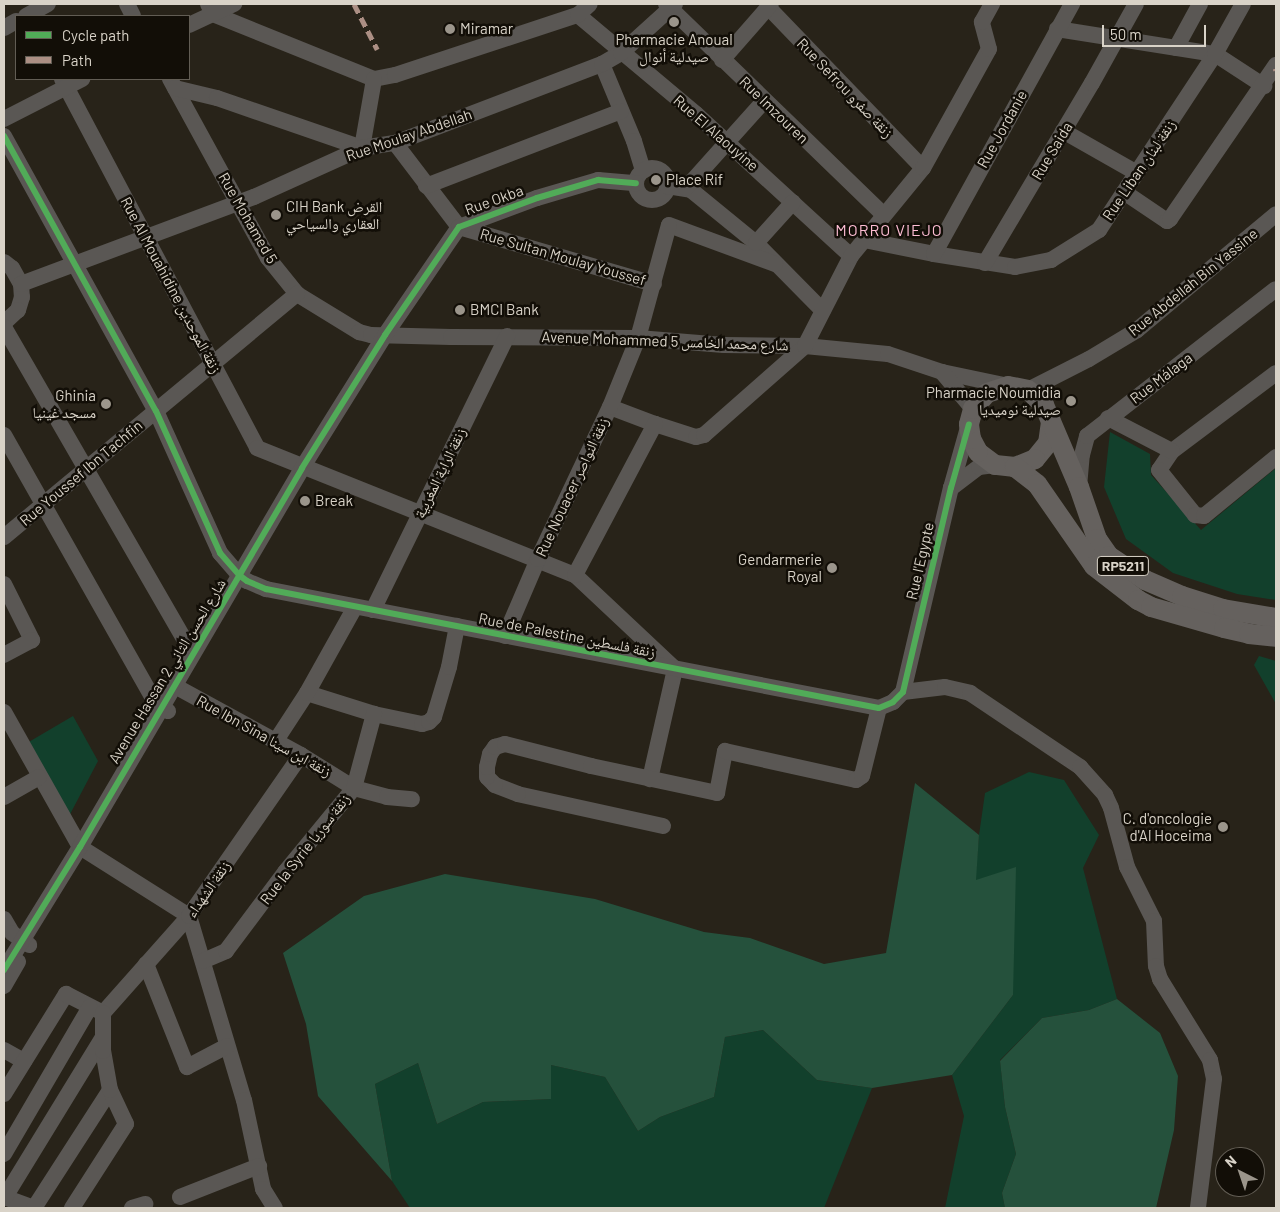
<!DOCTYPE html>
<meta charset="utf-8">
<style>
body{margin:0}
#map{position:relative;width:1280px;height:1212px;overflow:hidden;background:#282319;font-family:Barlow,"Noto Naskh Arabic",sans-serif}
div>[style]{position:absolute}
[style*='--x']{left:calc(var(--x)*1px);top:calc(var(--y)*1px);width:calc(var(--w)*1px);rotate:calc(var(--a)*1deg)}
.green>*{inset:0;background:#12402c}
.forest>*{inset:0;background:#25513c}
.minor>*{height:16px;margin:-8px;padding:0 8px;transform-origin:8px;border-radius:8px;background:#5a5754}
.minor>.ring{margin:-8px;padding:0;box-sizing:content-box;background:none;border:16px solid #5a5754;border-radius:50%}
.major>*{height:20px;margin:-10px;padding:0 10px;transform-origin:10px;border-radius:10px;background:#65615e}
.quiet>*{height:5px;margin-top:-2.5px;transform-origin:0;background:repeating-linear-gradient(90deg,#ac8f84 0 10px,transparent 0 15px)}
.cycleway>*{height:6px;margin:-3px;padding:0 3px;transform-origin:3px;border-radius:3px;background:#51ab58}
.dots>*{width:14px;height:14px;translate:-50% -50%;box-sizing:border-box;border:2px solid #120e07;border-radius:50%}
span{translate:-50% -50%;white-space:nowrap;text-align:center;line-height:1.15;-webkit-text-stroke:5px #120e07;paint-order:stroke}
.shield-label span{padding:1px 4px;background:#120e07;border:1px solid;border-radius:4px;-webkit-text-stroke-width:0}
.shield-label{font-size:14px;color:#d9d3c8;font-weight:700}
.poi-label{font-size:15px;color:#d9d3c8}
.left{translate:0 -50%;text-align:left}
.right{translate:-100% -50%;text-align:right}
.street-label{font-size:15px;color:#d9d3c8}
.neighbourhood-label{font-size:16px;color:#febdd4;letter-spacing:1px}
.frame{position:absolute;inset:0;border:5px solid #d9d3c8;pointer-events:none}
.legend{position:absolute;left:15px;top:15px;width:175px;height:65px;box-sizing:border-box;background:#120e07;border:1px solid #625d54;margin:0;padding:6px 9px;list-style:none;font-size:15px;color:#d9d3c8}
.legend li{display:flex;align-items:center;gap:10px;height:25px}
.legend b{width:25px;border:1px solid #625d54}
.north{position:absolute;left:1215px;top:1147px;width:50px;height:50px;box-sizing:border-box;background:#120e07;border:1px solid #625d54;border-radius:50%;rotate:319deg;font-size:14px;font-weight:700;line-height:20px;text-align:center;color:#d9d3c8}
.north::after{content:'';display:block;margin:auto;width:18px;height:22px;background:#9b958b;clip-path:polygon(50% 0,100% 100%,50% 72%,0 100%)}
.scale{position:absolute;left:1102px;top:25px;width:104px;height:22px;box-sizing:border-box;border:2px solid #d9d3c8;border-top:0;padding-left:6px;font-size:15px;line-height:18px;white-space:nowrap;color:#d9d3c8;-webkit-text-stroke:4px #120e07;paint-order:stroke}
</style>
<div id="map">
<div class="green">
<div style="clip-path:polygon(1110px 432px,1150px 454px,1151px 475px,1201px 530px,1276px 468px,1276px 600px,1237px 594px,1173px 573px,1126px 539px,1104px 487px)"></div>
<div style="clip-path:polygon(1259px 656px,1276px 661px,1276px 704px,1254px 665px)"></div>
<div style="clip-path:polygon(73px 716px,98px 761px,67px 820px,27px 743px)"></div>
<div style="clip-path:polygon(1029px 772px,1064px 780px,1099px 835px,1083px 868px,1117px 999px,1089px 1010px,1042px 1018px,1000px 1060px,1005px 1107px,1016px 1154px,1002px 1193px,1005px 1208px,945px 1208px,964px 1116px,952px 1075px,1013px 995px,975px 881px,979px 835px,985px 793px)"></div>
<div style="clip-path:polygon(763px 1030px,817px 1080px,872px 1088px,824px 1208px,410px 1208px,392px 1181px,375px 1084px,418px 1063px,437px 1124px,483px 1102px,551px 1099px,551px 1065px,605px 1077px,638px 1131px,660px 1117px,714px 1097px,725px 1037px)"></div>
</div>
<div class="forest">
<div style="clip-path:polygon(915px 783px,979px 835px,976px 880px,1016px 867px,1013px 995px,952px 1075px,872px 1088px,817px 1080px,763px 1030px,725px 1037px,714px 1097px,660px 1117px,638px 1131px,605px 1077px,551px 1065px,551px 1099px,483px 1102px,437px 1124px,418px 1063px,375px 1084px,392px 1181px,318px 1096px,306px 1024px,283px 953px,364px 896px,445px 874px,595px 899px,704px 932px,750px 938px,824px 964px,886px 953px)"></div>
<div style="clip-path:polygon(1117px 999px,1160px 1033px,1178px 1076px,1174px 1130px,1156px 1208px,1005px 1208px,1002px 1193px,1016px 1154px,1005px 1107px,1000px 1061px,1042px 1018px,1089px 1010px)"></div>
</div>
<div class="minor">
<div style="--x:127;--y:4;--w:13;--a:63"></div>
<div style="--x:208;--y:4;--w:11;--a:63"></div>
<div style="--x:213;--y:14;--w:174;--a:22"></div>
<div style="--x:666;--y:4;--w:303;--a:44.1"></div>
<div style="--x:768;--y:7;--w:223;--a:46.1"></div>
<div style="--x:578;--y:15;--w:154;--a:40"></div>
<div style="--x:696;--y:114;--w:210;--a:42.5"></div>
<div style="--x:26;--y:16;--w:25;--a:-29"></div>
<div style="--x:189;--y:25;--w:50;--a:-25"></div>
<div style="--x:4;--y:28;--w:14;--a:-30"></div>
<div style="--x:1057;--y:29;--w:160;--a:9"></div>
<div style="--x:1215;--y:54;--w:59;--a:33.1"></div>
<div style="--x:1176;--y:48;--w:50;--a:-61.4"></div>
<div style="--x:722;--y:60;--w:74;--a:-48.8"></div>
<div style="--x:602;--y:64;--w:83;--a:67.4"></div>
<div style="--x:634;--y:141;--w:31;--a:73"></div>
<div style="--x:62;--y:79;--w:417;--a:62.1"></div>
<div style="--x:257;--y:448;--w:342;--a:21.8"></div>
<div style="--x:575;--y:575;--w:137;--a:43.2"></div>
<div style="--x:675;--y:669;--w:113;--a:102.8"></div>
<div style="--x:170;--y:79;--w:204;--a:61.3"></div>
<div style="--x:268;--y:258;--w:46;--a:51.1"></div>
<div style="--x:297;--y:294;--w:73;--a:31.5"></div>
<div style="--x:359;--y:332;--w:12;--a:14"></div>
<div style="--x:371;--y:335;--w:80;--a:1.4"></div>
<div style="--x:451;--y:337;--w:187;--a:0.3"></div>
<div style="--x:638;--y:338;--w:86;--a:4.7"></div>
<div style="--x:724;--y:345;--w:81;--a:0.7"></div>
<div style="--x:805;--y:346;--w:83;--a:5.5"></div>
<div style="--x:888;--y:354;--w:57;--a:18.4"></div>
<div style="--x:942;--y:372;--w:67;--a:12"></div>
<div style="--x:374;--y:79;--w:21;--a:-11"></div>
<div style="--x:395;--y:75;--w:193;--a:-18.2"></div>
<div style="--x:578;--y:15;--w:16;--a:-43"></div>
<div style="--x:175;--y:88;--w:43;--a:13.4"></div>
<div style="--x:217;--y:98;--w:153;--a:19"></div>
<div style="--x:362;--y:148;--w:70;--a:-80.1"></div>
<div style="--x:4;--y:119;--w:88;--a:-27.1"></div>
<div style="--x:1063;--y:131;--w:85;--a:29.6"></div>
<div style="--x:4;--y:136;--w:314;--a:61.1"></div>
<div style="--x:156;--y:411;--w:156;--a:65.7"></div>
<div style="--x:220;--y:553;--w:29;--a:49"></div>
<div style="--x:239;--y:575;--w:10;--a:37"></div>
<div style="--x:247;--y:581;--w:21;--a:23"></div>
<div style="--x:266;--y:589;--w:624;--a:10.99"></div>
<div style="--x:879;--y:708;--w:15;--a:-23"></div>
<div style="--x:893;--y:702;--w:14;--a:-45"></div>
<div style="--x:903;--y:692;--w:210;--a:-76.8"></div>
<div style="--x:951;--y:488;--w:66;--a:-74.3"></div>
<div style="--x:395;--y:143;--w:106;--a:52.7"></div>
<div style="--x:459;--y:227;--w:203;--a:16.3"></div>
<div class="ring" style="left:636px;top:168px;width:16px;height:16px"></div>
<div style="--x:426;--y:186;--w:209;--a:-21"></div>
<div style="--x:667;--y:186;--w:24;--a:9"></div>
<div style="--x:691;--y:190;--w:84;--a:39.2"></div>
<div style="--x:756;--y:243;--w:95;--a:45.4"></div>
<div style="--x:686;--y:188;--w:117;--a:-48.1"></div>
<div style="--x:1124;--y:192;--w:52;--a:34"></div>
<div style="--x:1167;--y:221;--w:4;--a:-34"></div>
<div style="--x:1170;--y:219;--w:187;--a:-55.5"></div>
<div style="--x:669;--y:225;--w:113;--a:20.2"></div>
<div style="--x:864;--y:240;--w:71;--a:11.3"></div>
<div style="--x:934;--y:254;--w:82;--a:9.1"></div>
<div style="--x:1015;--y:267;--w:37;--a:-11"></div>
<div style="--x:1051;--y:260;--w:57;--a:-32"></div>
<div style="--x:1099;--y:230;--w:211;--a:-56.6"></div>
<div style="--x:1215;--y:54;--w:57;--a:-60.8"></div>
<div style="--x:756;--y:243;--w:55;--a:-47.9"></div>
<div style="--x:934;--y:254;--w:286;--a:-61.1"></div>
<div style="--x:4;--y:262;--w:10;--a:37"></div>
<div style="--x:12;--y:268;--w:18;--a:61"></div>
<div style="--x:21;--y:284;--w:13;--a:86"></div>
<div style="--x:22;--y:297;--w:14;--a:107"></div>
<div style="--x:18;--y:310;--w:19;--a:137"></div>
<div style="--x:985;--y:263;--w:209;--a:-59.3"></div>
<div style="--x:1092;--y:83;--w:90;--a:-60.9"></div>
<div style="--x:21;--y:284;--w:249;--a:-20.5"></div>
<div style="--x:254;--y:197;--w:119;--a:-24.4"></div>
<div style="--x:362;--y:148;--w:33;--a:-9"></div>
<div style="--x:395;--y:143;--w:222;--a:-20.9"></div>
<div style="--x:602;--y:64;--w:22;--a:-30"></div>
<div style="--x:621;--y:53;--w:73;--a:-42.2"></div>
<div style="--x:4;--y:327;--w:376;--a:60"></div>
<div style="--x:942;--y:372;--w:48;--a:50"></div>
<div style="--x:1276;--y:373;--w:130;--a:143.1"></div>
<div style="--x:1172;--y:451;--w:23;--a:124"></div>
<div style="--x:1159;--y:470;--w:58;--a:51.3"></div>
<div style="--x:1195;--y:515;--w:9;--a:6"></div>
<div style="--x:1204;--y:516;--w:93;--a:-39.3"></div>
<div style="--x:1028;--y:390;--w:68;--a:-26.9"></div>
<div style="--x:1089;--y:359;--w:56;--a:-31.1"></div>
<div style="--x:1137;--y:330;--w:181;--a:-39.8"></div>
<div style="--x:610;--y:407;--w:48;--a:20.7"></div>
<div style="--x:655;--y:424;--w:43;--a:17.6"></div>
<div style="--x:696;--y:437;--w:8;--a:-14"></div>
<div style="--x:704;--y:435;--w:135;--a:-41.4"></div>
<div style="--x:805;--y:346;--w:101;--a:-62.9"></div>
<div style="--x:851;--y:256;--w:114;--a:-50.7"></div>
<div style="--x:923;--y:168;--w:136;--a:-61"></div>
<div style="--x:989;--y:49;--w:28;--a:-105"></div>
<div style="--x:982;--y:22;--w:21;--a:-61"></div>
<div style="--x:1108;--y:418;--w:72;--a:27.3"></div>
<div style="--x:4;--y:435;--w:302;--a:60.5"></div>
<div style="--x:153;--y:698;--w:11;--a:52"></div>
<div style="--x:160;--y:707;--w:9;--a:27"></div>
<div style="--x:1079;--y:487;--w:32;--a:-85"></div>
<div style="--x:1082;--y:455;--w:20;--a:-75"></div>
<div style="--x:1087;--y:436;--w:239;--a:-37.9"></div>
<div style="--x:951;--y:488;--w:35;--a:-37"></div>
<div style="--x:979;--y:467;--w:16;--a:-7"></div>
<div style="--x:4;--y:537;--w:381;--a:-39.7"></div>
<div style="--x:575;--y:575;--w:171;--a:-62.1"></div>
<div style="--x:4;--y:584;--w:63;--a:63.4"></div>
<div style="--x:32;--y:640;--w:32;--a:152"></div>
<div style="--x:373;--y:610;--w:305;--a:-63.9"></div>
<div style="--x:505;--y:636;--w:84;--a:-66.8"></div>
<div style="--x:538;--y:559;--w:168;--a:-64.7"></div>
<div style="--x:610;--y:407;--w:74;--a:-67.9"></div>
<div style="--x:638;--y:338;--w:117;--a:-74.7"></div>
<div style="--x:173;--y:685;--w:146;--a:28.7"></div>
<div style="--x:301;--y:755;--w:62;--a:31.9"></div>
<div style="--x:354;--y:788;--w:34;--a:15"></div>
<div style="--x:387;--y:797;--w:25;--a:5"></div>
<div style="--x:903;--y:692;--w:42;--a:-6.8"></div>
<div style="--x:945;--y:687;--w:26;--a:13"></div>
<div style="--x:970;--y:693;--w:133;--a:33.9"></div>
<div style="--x:1080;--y:767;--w:38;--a:48"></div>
<div style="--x:1105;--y:795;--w:14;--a:65"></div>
<div style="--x:1111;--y:808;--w:61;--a:74.8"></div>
<div style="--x:1127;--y:867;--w:60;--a:63.4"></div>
<div style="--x:1154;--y:921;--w:45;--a:87.5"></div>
<div style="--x:1156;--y:966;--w:14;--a:73"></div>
<div style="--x:1160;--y:979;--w:95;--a:58.3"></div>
<div style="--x:1210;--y:1060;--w:19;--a:78"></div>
<div style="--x:1214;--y:1079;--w:130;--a:97.1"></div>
<div style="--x:307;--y:693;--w:70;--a:17.4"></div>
<div style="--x:374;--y:714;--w:49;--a:11.8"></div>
<div style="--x:422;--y:724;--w:7;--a:-16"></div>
<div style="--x:429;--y:722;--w:7;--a:-45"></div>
<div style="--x:434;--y:717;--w:52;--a:-73.3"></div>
<div style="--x:449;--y:667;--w:42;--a:-79"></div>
<div style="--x:4;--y:712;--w:155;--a:60.6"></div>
<div style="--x:80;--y:847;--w:129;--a:32.3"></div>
<div style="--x:189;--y:916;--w:192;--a:73.4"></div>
<div style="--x:244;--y:1100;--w:91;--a:77.9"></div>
<div style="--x:263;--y:1189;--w:22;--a:58"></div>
<div style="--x:275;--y:742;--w:59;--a:-56.9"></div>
<div style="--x:307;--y:693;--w:98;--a:-60.8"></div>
<div style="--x:4;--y:797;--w:40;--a:-29.7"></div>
<div style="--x:663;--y:826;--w:148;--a:-167.6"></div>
<div style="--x:518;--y:794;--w:25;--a:-159"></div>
<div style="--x:495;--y:785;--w:11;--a:-135"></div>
<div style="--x:487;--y:777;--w:10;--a:-90"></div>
<div style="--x:487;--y:767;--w:13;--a:-77"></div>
<div style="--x:490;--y:754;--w:9;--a:-54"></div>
<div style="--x:495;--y:747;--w:10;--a:-17"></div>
<div style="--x:505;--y:744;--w:89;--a:14.3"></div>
<div style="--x:591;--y:766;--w:129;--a:12.1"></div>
<div style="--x:717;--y:793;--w:43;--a:-79.2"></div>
<div style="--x:725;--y:751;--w:134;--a:12.5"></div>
<div style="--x:856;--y:780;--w:7;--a:-34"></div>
<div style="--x:862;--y:776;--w:70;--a:-76"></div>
<div style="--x:4;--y:919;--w:16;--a:60"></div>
<div style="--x:12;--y:933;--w:21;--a:35"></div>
<div style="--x:203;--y:961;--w:25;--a:-23"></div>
<div style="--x:226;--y:951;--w:99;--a:-53.2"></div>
<div style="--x:285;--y:872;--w:109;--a:-50.6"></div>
<div style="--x:354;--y:788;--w:77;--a:-74.9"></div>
<div style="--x:146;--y:964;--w:111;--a:68.3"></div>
<div style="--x:187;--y:1067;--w:45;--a:-27.7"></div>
<div style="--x:4;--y:970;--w:145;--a:-58.3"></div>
<div style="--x:80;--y:847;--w:439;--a:-59.6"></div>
<div style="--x:302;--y:468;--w:157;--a:-58"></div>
<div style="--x:385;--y:335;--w:131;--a:-55.6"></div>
<div style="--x:459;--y:227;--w:83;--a:-20.4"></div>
<div style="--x:537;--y:198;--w:64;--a:-16.4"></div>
<div style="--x:598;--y:180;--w:38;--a:5"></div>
<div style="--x:4;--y:986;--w:28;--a:-60"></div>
<div style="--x:103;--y:1013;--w:130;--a:-48.4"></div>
<div style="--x:189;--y:916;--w:196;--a:-55.2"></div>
<div style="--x:4;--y:1050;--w:23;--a:29"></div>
<div style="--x:4;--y:1094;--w:118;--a:-58.2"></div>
<div style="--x:66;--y:994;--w:37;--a:27"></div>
<div style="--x:4;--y:1154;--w:170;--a:-59.7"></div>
<div style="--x:4;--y:1197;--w:32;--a:20"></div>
<div style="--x:5;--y:1197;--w:185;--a:-58.5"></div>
<div style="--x:180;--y:1197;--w:85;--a:-21.4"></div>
<div style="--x:34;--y:1208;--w:140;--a:-57.2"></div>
<div style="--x:72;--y:1208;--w:100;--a:-57.3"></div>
<div style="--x:126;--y:1124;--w:38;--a:-115"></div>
<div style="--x:110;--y:1090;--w:40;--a:-100"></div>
<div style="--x:103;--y:1051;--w:38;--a:-90"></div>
<div style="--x:132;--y:1208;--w:14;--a:-17"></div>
</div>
<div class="major">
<div style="--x:1051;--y:422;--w:21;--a:98"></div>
<div style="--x:1048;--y:443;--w:21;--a:129"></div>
<div style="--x:1035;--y:459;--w:22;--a:158"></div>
<div style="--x:1015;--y:467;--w:20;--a:-174"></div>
<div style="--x:995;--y:465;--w:21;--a:-143"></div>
<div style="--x:978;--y:452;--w:15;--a:-118"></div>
<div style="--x:971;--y:439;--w:15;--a:-98"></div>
<div style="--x:969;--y:424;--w:16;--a:-75"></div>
<div style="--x:973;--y:409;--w:21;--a:-49"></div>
<div style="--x:987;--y:393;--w:22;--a:-18"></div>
<div style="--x:1008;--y:386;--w:20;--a:11"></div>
<div style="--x:1028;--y:390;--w:22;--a:43"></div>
<div style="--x:1044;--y:405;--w:89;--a:66.9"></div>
<div style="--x:1079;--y:487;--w:55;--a:70.9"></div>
<div style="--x:1097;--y:539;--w:21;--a:55"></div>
<div style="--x:1109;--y:556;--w:43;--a:33.7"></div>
<div style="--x:1145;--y:580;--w:40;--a:23.4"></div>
<div style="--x:1182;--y:596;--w:43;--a:17.6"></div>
<div style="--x:1223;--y:609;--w:54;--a:9.6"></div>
<div style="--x:1015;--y:467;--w:28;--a:38"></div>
<div style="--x:1037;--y:484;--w:100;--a:55.2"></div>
<div style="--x:1094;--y:566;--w:56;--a:37.7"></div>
<div style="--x:1138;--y:600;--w:15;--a:28"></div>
<div style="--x:1151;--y:607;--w:76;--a:16"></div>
<div style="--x:1224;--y:628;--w:26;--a:13"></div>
<div style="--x:1249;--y:634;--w:27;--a:6"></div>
</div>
<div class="quiet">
<div style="--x:354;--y:4;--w:51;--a:62.9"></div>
<div style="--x:1275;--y:68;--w:2;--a:63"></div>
</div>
<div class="cycleway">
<div style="--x:4;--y:136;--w:314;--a:61.1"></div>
<div style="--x:156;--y:411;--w:156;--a:65.7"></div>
<div style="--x:220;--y:553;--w:29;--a:49"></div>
<div style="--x:239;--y:575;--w:10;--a:37"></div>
<div style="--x:247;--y:581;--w:21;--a:23"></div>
<div style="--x:266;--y:589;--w:624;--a:10.99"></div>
<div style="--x:879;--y:708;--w:15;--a:-23"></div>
<div style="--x:893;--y:702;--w:14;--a:-45"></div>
<div style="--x:903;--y:692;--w:210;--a:-76.8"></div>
<div style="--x:951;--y:488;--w:66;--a:-74.3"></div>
<div style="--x:4;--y:970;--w:145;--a:-58.3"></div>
<div style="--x:80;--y:847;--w:439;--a:-59.6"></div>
<div style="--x:302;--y:468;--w:157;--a:-58"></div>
<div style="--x:385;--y:335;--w:131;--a:-55.6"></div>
<div style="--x:459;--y:227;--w:83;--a:-20.4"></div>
<div style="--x:537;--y:198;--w:64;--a:-16.4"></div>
<div style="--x:598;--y:180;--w:38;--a:5"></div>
</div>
<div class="dots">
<div style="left:674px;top:22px;background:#9b958b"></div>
<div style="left:450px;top:29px;background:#9b958b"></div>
<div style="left:656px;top:180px;background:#9b958b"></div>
<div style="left:276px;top:215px;background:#9b958b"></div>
<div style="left:460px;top:310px;background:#9b958b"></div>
<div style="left:1071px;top:401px;background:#9b958b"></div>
<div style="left:106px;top:404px;background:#9b958b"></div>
<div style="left:305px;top:501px;background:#9b958b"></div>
<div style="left:832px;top:568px;background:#9b958b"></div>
<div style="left:1223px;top:827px;background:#9b958b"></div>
</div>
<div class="shield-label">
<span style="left:1123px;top:566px">RP5211</span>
</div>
<div class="poi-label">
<span class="left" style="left:460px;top:29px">Miramar</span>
<span style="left:674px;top:48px">Pharmacie Anoual<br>صيدلية أنوال</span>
<span class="left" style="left:666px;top:180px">Place Rif</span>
<span class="left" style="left:286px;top:215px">CIH Bank القرض<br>العقاري والسياحي</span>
<span class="left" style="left:470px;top:310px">BMCI Bank</span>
<span class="right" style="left:1061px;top:401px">Pharmacie Noumidia<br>صيدلية نوميديا</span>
<span class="right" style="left:96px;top:404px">Ghinia<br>مسجد غينيا</span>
<span class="left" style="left:315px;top:501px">Break</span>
<span class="right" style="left:822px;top:568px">Gendarmerie<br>Royal</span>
<span class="right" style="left:1212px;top:827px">C. d'oncologie<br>d'Al Hoceima</span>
</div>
<div class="street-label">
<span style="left:845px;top:88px;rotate:46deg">Rue Sefrou زنقة صفرو</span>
<span style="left:774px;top:110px;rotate:44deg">Rue Imzouren</span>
<span style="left:1002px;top:129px;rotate:-61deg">Rue Jordanie</span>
<span style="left:716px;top:133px;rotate:41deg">Rue El Alaouyine</span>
<span style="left:409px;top:135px;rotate:-19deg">Rue Moulay Abdellah</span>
<span style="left:1052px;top:151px;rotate:-59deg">Rue Saida</span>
<span style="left:1139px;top:170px;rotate:-56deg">Rue Liban زنقة لبنان</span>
<span style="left:494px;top:200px;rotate:-20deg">Rue Okba</span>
<span style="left:248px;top:218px;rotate:60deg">Rue Mohamed 5</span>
<span style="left:563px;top:257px;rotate:16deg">Rue Sultan Moulay Youssef</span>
<span style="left:1193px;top:282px;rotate:-39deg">Rue Abdellah Bin Yassine</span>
<span style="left:171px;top:285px;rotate:62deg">Rue Al Mouahidine زنقة الموحدين</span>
<span style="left:665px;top:341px;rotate:2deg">Avenue Mohammed 5 شارع محمد الخامس</span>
<span style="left:1161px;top:378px;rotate:-37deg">Rue Málaga</span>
<span style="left:81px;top:473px;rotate:-40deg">Rue Youssef Ibn Tachfin</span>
<span style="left:440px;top:473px;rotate:-64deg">زنقة الراية المغربية</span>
<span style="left:572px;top:487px;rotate:-65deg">Rue Nouacer زنقة النواصر</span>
<span style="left:920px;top:561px;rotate:-77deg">Rue l'Egypte</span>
<span style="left:567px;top:635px;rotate:11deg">Rue de Palestine زنقة فلسطين</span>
<span style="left:167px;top:671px;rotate:-59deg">Avenue Hassan 2 شارع الحسن الثاني</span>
<span style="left:264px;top:736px;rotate:29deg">Rue Ibn Sina زنقة ابن سينا</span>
<span style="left:305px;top:849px;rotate:-52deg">Rue la Syrie زنقة سوريا</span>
<span style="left:208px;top:889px;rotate:-55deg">زنقة الشهداء</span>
</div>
<div class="neighbourhood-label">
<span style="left:889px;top:230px">MORRO VIEJO</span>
</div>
<div class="frame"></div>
<ul class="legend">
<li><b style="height:6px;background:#51ab58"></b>Cycle path</li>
<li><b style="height:6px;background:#ac8f84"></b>Path</li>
</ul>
<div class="north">N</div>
<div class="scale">50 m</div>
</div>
